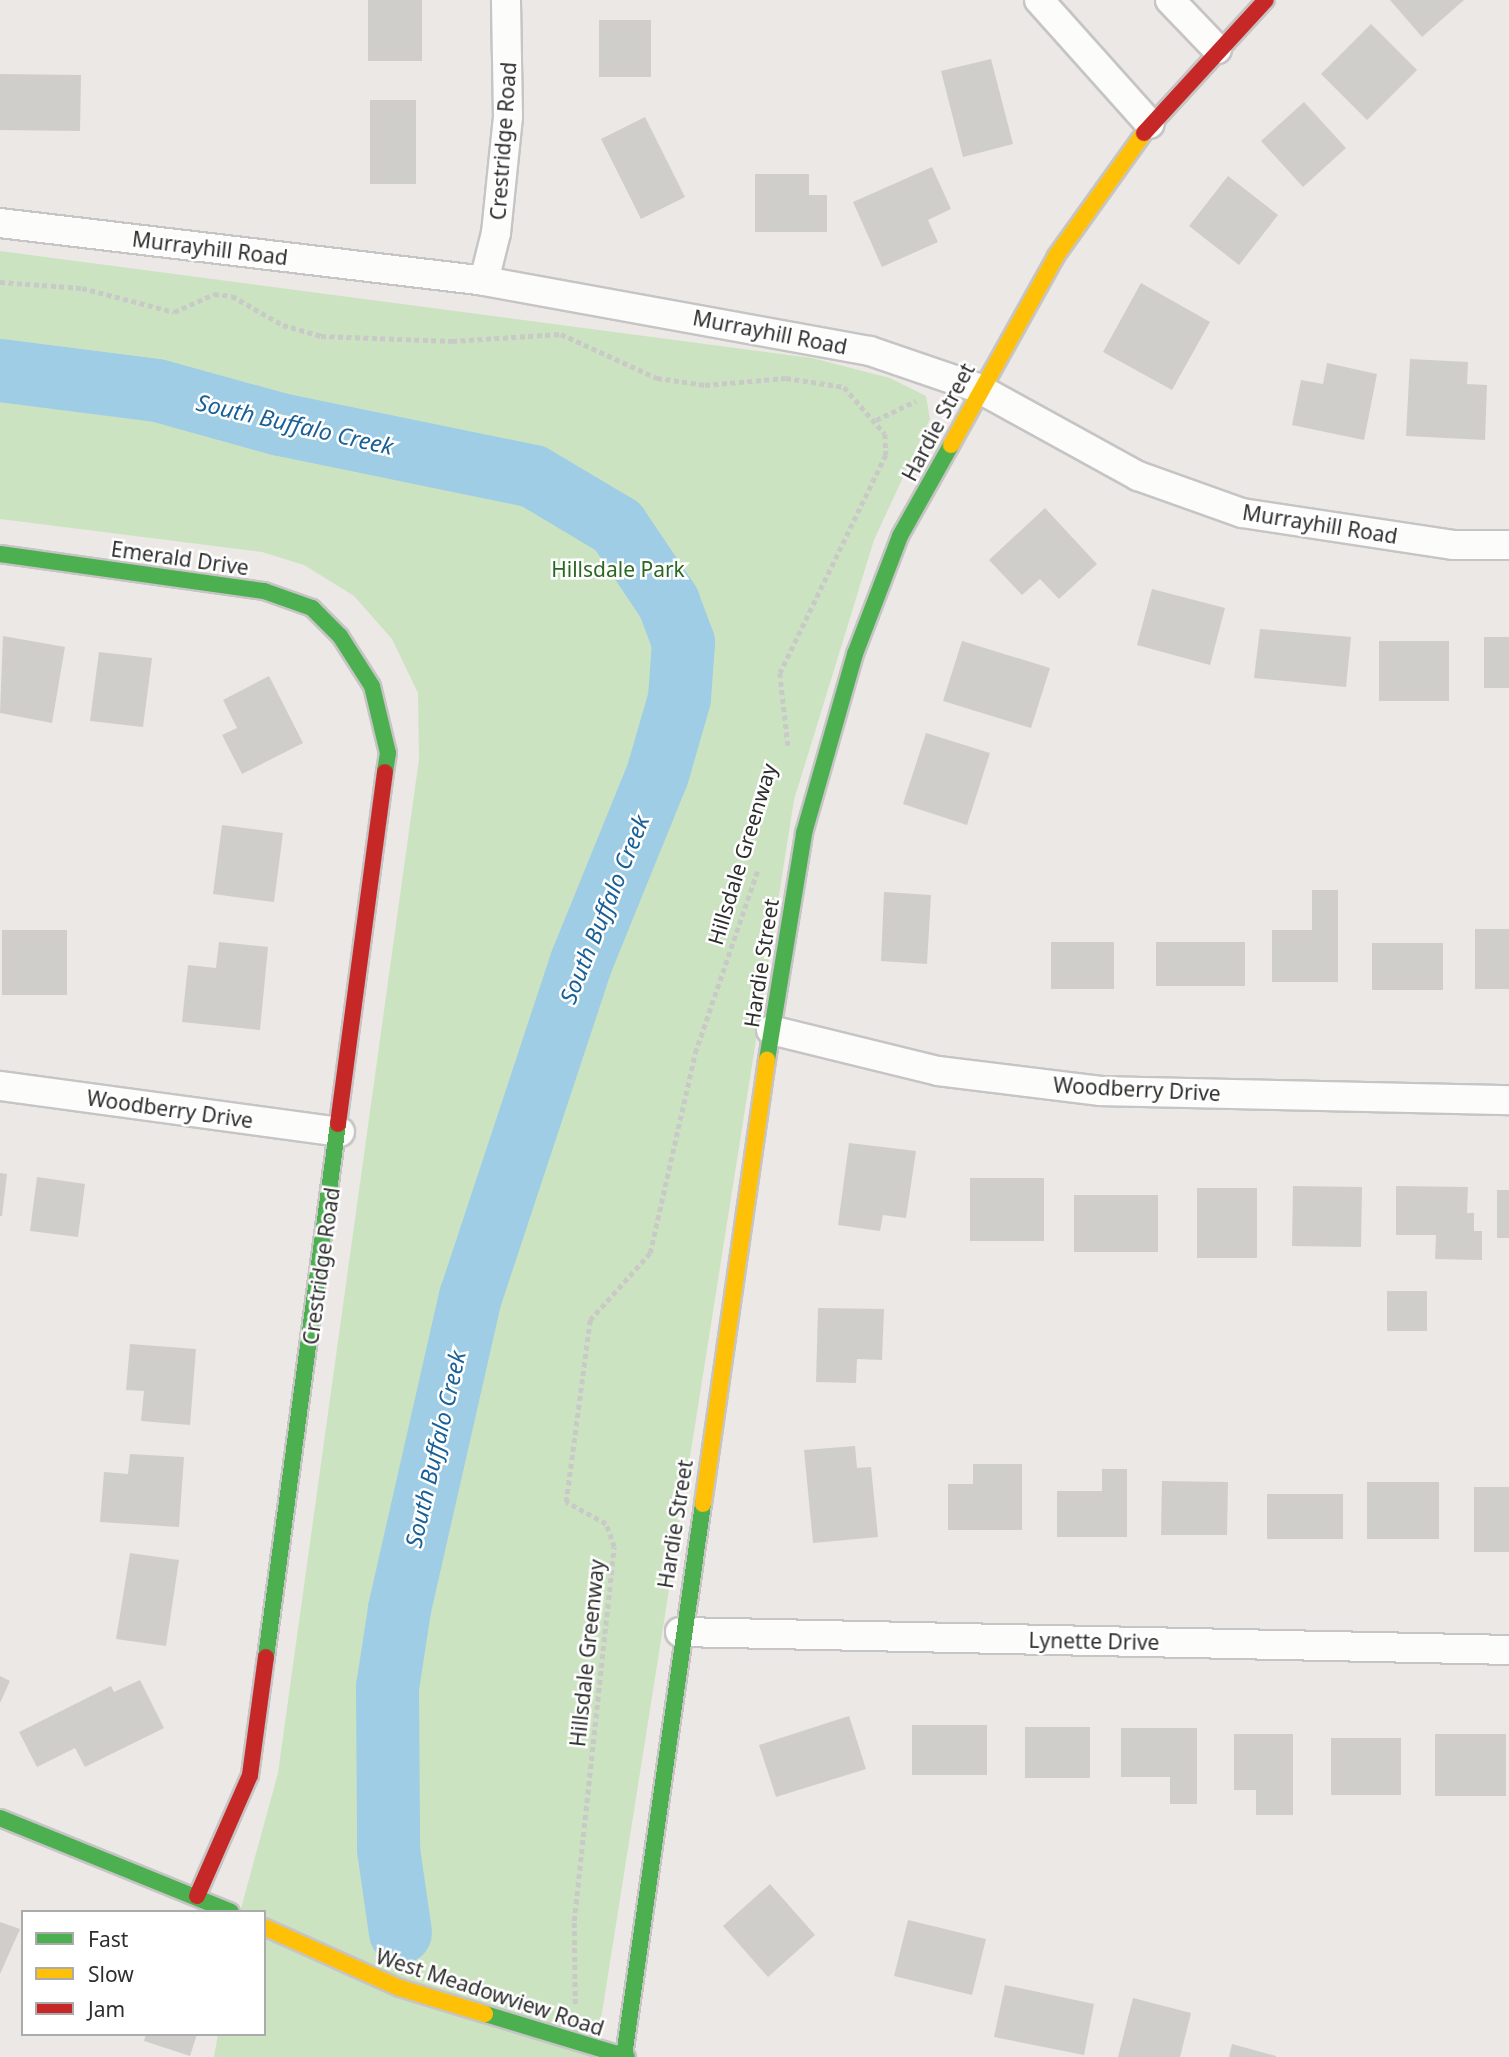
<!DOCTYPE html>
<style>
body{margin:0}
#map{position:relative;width:1509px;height:2057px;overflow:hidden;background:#ebe8e5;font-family:"Noto Sans",sans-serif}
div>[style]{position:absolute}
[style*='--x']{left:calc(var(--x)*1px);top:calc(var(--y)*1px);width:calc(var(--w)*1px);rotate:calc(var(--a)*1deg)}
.green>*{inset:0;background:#cce3c1}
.river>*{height:63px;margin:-31.5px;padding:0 31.5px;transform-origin:31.5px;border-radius:31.5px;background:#9fcde6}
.building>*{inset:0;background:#d0cecb}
.path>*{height:4.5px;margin-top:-2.25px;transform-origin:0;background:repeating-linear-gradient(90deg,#c9c9c8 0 5px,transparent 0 8.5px)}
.roads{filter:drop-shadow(2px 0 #c6c4c4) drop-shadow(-2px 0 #c6c4c4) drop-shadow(0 2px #c6c4c4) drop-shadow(0 -2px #c6c4c4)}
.street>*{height:28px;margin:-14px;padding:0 14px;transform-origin:14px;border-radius:14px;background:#fcfcfb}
.fast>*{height:16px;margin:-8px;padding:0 8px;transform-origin:8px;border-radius:8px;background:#4caf50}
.slow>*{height:16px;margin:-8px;padding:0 8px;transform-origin:8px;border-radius:8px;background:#ffc107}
.jam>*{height:16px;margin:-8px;padding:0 8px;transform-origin:8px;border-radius:8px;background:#c62828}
span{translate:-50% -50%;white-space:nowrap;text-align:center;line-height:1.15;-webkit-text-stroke:5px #fff;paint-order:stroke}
.street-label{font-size:21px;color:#2e2e2e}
.park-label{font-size:21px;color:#2a6721}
.water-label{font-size:23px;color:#196097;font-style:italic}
.legend{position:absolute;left:21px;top:1910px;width:245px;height:126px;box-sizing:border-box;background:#fff;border:2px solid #ababab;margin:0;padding:9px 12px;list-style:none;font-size:21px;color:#2e2e2e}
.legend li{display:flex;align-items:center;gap:14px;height:35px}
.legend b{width:35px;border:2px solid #ababab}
</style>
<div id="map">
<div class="green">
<div style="clip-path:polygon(0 251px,812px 358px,890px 378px,926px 396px,930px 419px,874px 540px,794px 800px,595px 2057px,214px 2057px,218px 2034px,264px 2034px,264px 1912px,240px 1912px,278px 1773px,419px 759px,418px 693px,392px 639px,354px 596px,304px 565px,262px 552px,0 519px)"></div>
</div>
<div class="river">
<div style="--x:0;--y:370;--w:158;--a:7.3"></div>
<div style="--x:157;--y:390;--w:128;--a:15.5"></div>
<div style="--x:280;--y:424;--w:258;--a:11.6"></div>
<div style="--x:533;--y:476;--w:98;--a:30.8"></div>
<div style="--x:617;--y:526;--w:92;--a:56.1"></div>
<div style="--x:668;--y:602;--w:43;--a:69.4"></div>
<div style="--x:683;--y:642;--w:56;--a:94.1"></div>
<div style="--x:679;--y:698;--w:79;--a:106.1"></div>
<div style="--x:657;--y:774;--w:202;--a:112.1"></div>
<div style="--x:581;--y:961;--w:353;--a:108.3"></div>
<div style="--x:470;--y:1296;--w:321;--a:102.8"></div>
<div style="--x:399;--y:1609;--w:79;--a:98.7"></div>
<div style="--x:387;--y:1687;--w:162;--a:89.6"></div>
<div style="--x:388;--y:1849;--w:84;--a:81.8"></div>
</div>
<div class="building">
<div style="clip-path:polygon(368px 0,422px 0,422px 61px,368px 61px)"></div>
<div style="clip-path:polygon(1390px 0,1464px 0,1422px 37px)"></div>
<div style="clip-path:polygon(599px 20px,651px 20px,651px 77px,599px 77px)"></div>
<div style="clip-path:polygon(1371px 24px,1417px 70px,1367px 120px,1321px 74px)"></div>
<div style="clip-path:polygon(991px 59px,1013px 144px,963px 157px,941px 71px)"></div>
<div style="clip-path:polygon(0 74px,81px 75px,80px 131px,0 130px)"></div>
<div style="clip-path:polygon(370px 100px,416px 100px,416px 184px,370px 184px)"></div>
<div style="clip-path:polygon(1304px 102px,1346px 148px,1303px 187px,1261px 141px)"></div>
<div style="clip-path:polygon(645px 117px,685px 197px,641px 219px,601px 139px)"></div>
<div style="clip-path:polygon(932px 167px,951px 209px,928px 220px,938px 242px,882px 267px,853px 202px)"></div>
<div style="clip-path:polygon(755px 174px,809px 174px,809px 195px,827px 195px,827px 232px,755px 232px)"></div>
<div style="clip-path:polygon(1228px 176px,1278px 215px,1239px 265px,1189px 226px)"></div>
<div style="clip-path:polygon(1141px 283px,1210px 322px,1172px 390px,1103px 352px)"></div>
<div style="clip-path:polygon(1410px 359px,1468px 362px,1467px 384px,1487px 385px,1485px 440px,1406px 436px)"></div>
<div style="clip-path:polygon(1327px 363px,1377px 374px,1364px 440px,1292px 425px,1301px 380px,1323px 384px)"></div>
<div style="clip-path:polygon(1045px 508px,1097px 564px,1059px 599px,1040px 579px,1022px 595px,989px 560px)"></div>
<div style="clip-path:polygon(1152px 589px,1225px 608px,1210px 665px,1137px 645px)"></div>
<div style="clip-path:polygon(1260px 629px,1351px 637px,1346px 687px,1254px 678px)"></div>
<div style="clip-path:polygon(3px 636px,65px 647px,52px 723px,0 713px)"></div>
<div style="clip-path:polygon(1484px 637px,1509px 637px,1509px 688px,1484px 688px)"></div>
<div style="clip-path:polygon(962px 641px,1050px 668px,1031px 728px,943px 701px)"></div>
<div style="clip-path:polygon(1379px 641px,1449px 641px,1449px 701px,1379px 701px)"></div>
<div style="clip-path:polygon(99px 652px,152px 658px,143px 727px,90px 721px)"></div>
<div style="clip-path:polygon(269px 676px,303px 743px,242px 774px,222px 735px,237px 728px,223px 700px)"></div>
<div style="clip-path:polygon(926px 733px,990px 753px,967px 825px,903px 804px)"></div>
<div style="clip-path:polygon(222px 825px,283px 833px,274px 902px,213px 894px)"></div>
<div style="clip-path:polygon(1312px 890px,1338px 890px,1338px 982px,1272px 982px,1272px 930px,1312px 930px)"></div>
<div style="clip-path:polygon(884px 892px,931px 895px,927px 964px,881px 961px)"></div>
<div style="clip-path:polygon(1475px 929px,1509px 929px,1509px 989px,1475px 989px)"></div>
<div style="clip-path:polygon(2px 930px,67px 930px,67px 995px,2px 995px)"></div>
<div style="clip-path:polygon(219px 942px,268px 947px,260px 1030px,182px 1022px,188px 965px,216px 968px)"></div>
<div style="clip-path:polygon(1051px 942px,1114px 942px,1114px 989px,1051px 989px)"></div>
<div style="clip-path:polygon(1156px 942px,1245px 942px,1245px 986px,1156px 986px)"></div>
<div style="clip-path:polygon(1372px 943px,1443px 943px,1443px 990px,1372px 990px)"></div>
<div style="clip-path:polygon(849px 1143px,916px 1151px,906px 1218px,883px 1215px,880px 1231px,838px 1225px)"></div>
<div style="clip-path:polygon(0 1173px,7px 1174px,2px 1216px,0 1216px)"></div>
<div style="clip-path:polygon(37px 1177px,85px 1184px,78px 1237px,30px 1231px)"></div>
<div style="clip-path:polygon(970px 1178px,1044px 1178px,1044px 1241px,970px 1241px)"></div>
<div style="clip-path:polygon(1293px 1186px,1362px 1187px,1361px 1247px,1292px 1246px)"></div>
<div style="clip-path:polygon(1396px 1186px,1468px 1187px,1467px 1213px,1474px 1213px,1474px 1231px,1482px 1231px,1482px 1260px,1435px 1259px,1436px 1235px,1396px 1235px)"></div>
<div style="clip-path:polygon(1197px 1188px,1257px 1188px,1257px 1258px,1197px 1258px)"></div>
<div style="clip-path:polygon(1497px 1190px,1509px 1190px,1509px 1238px,1497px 1238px)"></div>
<div style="clip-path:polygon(1074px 1195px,1158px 1195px,1158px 1252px,1074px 1252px)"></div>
<div style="clip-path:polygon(1387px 1291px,1427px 1291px,1427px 1331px,1387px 1331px)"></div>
<div style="clip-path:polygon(818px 1308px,884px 1309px,882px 1360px,857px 1359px,856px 1383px,816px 1382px)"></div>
<div style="clip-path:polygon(130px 1344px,196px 1349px,190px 1425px,141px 1421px,144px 1391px,126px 1390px)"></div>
<div style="clip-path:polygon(855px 1446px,857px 1468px,871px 1467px,878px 1537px,813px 1543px,804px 1450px)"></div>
<div style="clip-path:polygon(130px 1454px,184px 1457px,179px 1527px,100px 1522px,104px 1472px,128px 1474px)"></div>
<div style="clip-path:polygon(973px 1464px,1022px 1464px,1022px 1530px,948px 1530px,948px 1484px,973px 1484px)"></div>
<div style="clip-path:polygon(1102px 1469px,1127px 1469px,1127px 1537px,1057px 1537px,1057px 1491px,1102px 1491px)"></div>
<div style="clip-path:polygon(1162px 1481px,1228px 1482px,1227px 1535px,1161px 1535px)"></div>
<div style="clip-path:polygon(1367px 1482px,1439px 1482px,1439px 1539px,1367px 1539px)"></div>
<div style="clip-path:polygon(1474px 1487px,1509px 1487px,1509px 1552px,1474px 1552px)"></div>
<div style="clip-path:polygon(1267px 1494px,1343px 1494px,1343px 1539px,1267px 1539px)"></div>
<div style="clip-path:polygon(130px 1553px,179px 1560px,166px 1646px,116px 1639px)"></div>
<div style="clip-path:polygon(0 1676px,10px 1681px,0 1703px)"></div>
<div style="clip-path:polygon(140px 1680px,164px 1728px,85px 1767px,75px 1748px,37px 1767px,19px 1732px,111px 1686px,114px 1692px)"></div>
<div style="clip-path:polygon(849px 1716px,866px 1769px,776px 1797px,759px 1745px)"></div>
<div style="clip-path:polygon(912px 1725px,987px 1725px,987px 1775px,912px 1775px)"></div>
<div style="clip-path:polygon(1025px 1727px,1090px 1727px,1090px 1778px,1025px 1778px)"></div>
<div style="clip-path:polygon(1121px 1728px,1197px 1728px,1197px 1804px,1170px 1804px,1170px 1777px,1121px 1777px)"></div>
<div style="clip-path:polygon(1234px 1734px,1293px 1734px,1293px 1815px,1256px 1815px,1256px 1790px,1234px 1790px)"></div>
<div style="clip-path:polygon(1435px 1734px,1506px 1734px,1506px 1796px,1435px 1796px)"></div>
<div style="clip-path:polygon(1331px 1738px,1401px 1738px,1401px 1795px,1331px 1795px)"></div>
<div style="clip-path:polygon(770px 1884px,815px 1935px,768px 1977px,723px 1926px)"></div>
<div style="clip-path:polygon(908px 1920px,986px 1939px,972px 1995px,894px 1976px)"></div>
<div style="clip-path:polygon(0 1922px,20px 1929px,0 1974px)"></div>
<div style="clip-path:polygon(1005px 1985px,1094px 2004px,1084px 2055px,994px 2037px)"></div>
<div style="clip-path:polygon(1133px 1998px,1191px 2013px,1180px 2057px,1118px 2057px)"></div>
<div style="clip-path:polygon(146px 2034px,197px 2034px,190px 2056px,144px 2041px)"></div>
<div style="clip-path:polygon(1232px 2044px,1276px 2056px,1276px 2057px,1229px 2057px)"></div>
</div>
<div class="path">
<div style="--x:0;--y:282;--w:82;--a:4.2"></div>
<div style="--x:82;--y:288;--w:95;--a:14.6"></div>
<div style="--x:174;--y:312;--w:44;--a:-24.2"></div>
<div style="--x:214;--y:294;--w:18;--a:6"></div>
<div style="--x:232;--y:296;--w:59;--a:29.6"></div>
<div style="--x:283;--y:325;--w:40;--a:16"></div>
<div style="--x:321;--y:336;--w:131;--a:2.2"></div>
<div style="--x:452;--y:341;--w:109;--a:-3.7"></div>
<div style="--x:561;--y:334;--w:106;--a:24.6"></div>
<div style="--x:657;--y:378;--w:49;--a:8.3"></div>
<div style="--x:705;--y:385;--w:81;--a:-4.9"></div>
<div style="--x:786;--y:378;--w:59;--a:8.8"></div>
<div style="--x:844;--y:387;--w:62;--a:48.9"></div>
<div style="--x:885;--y:434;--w:21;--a:87"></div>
<div style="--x:886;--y:455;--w:242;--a:115.9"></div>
<div style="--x:780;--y:673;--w:73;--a:83.7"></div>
<div style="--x:876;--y:420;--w:44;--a:-25.4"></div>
<div style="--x:575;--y:2004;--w:83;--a:-90.7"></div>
<div style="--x:574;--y:1921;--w:376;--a:-83.9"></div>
<div style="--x:614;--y:1547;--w:24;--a:-109"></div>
<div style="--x:606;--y:1524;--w:46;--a:-151.2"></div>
<div style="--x:566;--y:1502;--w:184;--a:-82.5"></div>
<div style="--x:590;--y:1320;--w:90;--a:-48.2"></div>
<div style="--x:650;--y:1253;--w:205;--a:-77.3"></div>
<div style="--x:695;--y:1053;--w:194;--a:-71.1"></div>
</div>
<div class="roads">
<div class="street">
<div style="--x:1039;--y:0;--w:166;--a:48.2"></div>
<div style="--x:1170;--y:0;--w:68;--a:46.2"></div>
<div style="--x:0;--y:223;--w:487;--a:6.8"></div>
<div style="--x:484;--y:281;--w:392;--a:10.3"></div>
<div style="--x:870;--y:351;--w:114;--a:18.9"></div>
<div style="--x:978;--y:388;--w:183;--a:28.8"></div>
<div style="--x:1138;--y:476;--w:110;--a:19.6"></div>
<div style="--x:1242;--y:513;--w:213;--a:8.6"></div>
<div style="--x:1453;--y:545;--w:56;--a:0"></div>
<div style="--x:484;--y:281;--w:49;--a:-76"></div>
<div style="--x:496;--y:233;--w:117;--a:-84.1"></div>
<div style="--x:508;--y:117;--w:117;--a:-91"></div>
<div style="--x:771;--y:1030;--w:172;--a:13.8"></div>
<div style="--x:938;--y:1071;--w:164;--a:7"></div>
<div style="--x:1101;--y:1091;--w:408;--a:1.3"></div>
<div style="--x:0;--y:1086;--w:343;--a:7.7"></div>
<div style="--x:680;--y:1632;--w:829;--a:1.24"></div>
</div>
<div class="fast">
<div style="--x:0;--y:554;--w:267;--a:8"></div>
<div style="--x:264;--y:591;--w:51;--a:19.5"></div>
<div style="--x:312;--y:608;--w:40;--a:45"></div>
<div style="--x:340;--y:636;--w:59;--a:57.4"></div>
<div style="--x:372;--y:686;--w:69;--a:76.6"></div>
<div style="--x:388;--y:753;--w:19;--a:99"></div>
<div style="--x:767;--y:1060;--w:230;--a:-80.7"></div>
<div style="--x:804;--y:833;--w:186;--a:-74.1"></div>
<div style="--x:855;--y:654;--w:126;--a:-69.1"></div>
<div style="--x:900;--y:536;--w:104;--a:-60.7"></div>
<div style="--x:266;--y:1657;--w:538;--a:-82.31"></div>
<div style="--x:0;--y:1818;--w:249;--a:22.1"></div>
<div style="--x:485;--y:2014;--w:148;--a:16.8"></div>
<div style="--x:624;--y:2056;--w:558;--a:-81.86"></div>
</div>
<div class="slow">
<div style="--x:951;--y:445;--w:216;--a:-60.9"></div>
<div style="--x:1056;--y:256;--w:151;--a:-54.4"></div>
<div style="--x:703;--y:1504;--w:449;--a:-81.8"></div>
<div style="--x:264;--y:1927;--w:149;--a:24.2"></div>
<div style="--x:400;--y:1988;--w:89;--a:17"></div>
</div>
<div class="jam">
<div style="--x:1144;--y:133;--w:180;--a:-47.5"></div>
<div style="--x:338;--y:1124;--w:355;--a:-82.4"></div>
<div style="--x:197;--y:1896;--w:132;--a:-66.3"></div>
<div style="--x:250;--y:1775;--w:119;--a:-82.3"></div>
</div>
</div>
<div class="street-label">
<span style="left:503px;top:141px;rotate:-86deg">Crestridge Road</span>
<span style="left:210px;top:248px;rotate:7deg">Murrayhill Road</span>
<span style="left:770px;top:332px;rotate:11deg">Murrayhill Road</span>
<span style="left:938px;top:422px;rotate:-62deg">Hardie Street</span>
<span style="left:1320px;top:524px;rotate:9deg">Murrayhill Road</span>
<span style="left:180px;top:558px;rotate:8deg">Emerald Drive</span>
<span style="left:742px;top:854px;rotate:-73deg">Hillsdale Greenway</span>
<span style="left:761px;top:963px;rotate:-81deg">Hardie Street</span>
<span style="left:1137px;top:1089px;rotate:3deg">Woodberry Drive</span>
<span style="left:170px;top:1109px;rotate:8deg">Woodberry Drive</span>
<span style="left:321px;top:1266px;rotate:-82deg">Crestridge Road</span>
<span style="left:675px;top:1524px;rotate:-81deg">Hardie Street</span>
<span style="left:1094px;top:1641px;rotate:1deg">Lynette Drive</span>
<span style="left:587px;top:1653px;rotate:-84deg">Hillsdale Greenway</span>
<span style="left:490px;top:1992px;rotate:18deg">West Meadowview Road</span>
</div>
<div class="park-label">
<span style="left:618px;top:569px">Hillsdale Park</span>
</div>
<div class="water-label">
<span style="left:295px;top:424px;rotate:13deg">South Buffalo Creek</span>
<span style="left:604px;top:909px;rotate:-68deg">South Buffalo Creek</span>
<span style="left:435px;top:1449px;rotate:-77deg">South Buffalo Creek</span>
</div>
<ul class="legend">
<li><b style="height:9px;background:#4caf50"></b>Fast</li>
<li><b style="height:9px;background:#ffc107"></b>Slow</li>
<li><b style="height:9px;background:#c62828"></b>Jam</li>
</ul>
</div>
